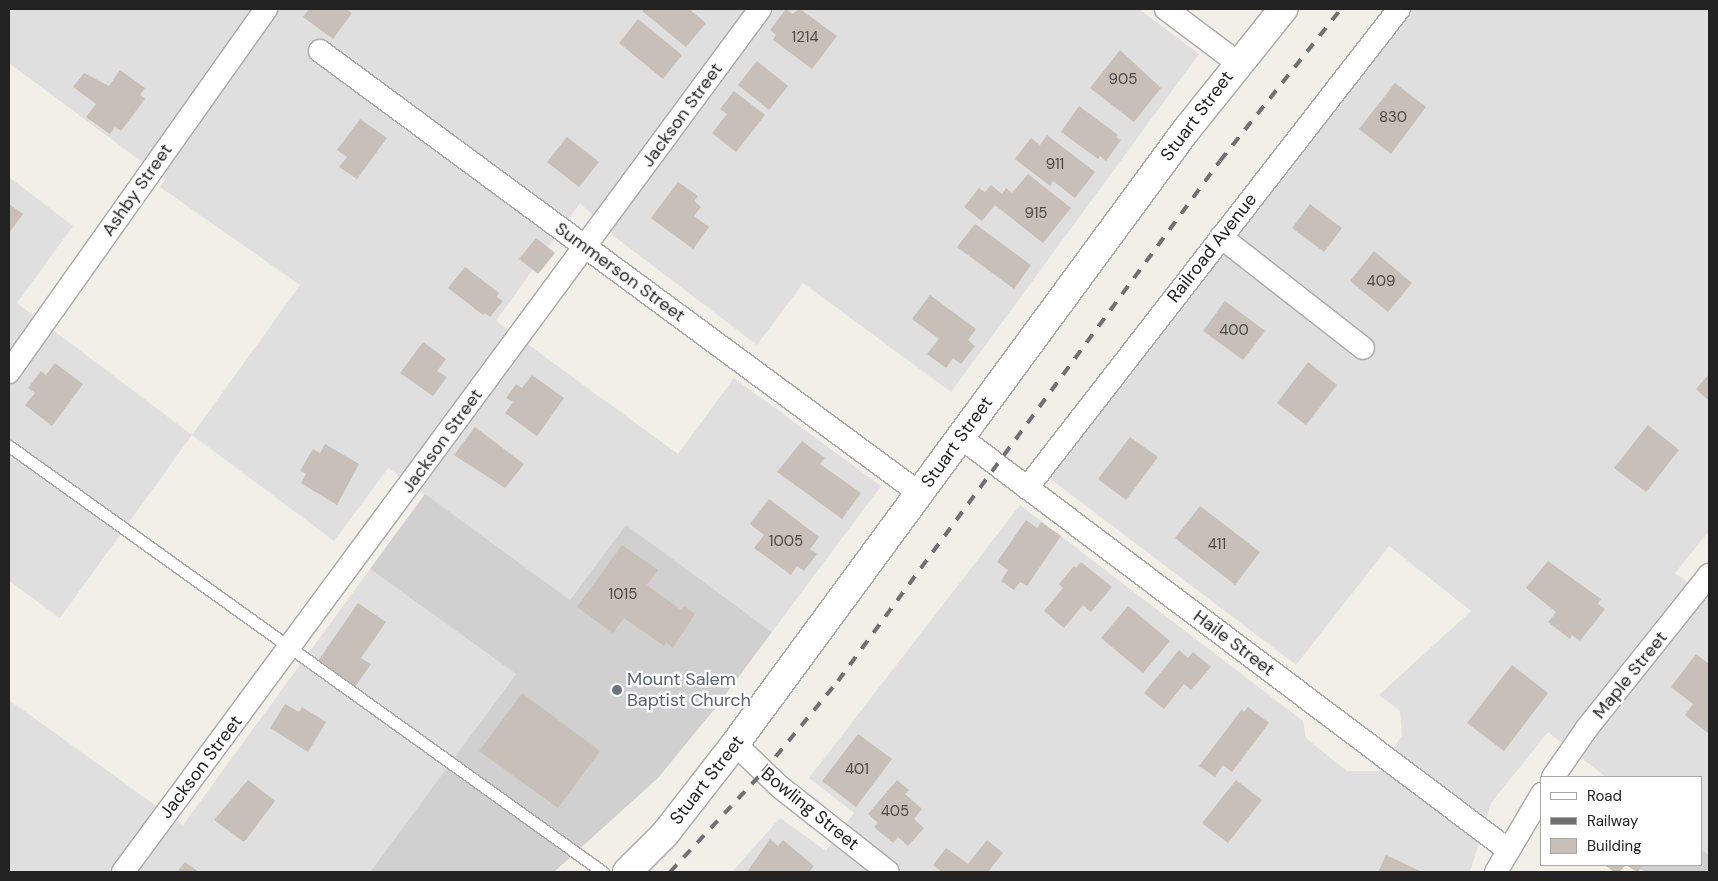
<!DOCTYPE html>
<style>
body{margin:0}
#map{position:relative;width:1718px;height:881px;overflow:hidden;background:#f2efe9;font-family:"DM Sans",sans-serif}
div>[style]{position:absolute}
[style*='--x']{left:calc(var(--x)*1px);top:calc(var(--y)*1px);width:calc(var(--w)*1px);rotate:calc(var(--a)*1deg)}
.residential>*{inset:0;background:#e0dfdf}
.religious>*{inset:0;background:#d0d0d0}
.building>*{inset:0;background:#c7bfb8}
.roads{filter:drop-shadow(1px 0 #a9a9a9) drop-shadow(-1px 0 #a9a9a9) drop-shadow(0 1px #a9a9a9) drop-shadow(0 -1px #a9a9a9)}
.service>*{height:11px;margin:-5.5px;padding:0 5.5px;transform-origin:5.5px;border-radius:5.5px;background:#fff}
.minor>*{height:22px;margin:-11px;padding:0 11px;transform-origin:11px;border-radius:11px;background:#fff}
.tertiary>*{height:28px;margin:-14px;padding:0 14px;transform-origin:14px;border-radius:14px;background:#fff}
.rail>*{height:4px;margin-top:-2px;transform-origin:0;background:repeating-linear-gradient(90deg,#707070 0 10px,transparent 0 20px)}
.dots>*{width:14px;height:14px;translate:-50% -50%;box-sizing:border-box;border:2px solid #fff;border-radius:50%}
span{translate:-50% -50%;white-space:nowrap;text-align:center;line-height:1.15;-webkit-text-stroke:4.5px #fff;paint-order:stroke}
.number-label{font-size:15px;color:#4b4948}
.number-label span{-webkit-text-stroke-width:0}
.street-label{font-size:18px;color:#222}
.worship-label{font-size:18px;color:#5b616d}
.left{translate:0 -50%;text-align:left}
.frame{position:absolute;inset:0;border:10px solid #222;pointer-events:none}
.legend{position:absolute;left:1540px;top:776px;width:162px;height:90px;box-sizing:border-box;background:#fff;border:1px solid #a7a7a7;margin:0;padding:6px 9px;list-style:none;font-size:15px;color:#222}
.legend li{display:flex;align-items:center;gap:10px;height:25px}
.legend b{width:25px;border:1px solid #a7a7a7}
</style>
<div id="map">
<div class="residential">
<div style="clip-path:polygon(9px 9px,1139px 9px,1199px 54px,951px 392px,803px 283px,757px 345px,615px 237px,580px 203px,496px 321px,678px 454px,734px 378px,881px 486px,772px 632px,626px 526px,570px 600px,388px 468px,334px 541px,192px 435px,60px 618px,9px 581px,9px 177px,73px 226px,17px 303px,192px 435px,300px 285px,160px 187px,165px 179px,9px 63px)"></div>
<div style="clip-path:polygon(1406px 9px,1709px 9px,1709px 531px,1675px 573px,1709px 598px,1709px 855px,1702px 850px,1702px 777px,1606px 777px,1548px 732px,1491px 803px,1470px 872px,732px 872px,780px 818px,826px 851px,854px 813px,809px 778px,1020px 505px,1303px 721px,1306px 738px,1338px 764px,1347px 771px,1379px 771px,1402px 735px,1400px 711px,1379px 695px,1471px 611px,1389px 546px,1296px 665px,1044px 474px)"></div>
<div style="clip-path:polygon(370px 569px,516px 674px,370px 872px,9px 872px,9px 700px,183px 825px)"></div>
</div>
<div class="religious">
<div style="clip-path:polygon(425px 494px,570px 600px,626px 525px,772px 632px,717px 706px,658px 778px,554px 872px,370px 872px,516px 674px,370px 569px)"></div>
<div style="clip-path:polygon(1702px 850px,1709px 855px,1709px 872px,1646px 872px,1631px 865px,1702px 865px)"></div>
</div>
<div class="building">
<div style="clip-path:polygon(309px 9px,346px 9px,352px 13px,333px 39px,303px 17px)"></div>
<div style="clip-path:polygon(644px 9px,689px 9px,706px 23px,686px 47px,642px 11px)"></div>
<div style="clip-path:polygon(786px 9px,792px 14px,800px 9px,837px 36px,812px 69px,773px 40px,776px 35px,770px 30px)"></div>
<div style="clip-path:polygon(638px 19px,682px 55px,663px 79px,619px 43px)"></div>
<div style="clip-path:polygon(1120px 50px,1161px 88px,1134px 122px,1090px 88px)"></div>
<div style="clip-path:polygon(757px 61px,788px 86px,769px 110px,738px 85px)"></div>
<div style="clip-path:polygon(120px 70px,145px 88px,140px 95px,145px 99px,121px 131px,115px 127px,110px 134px,86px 117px,96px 104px,73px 87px,84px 73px,109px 86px)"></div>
<div style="clip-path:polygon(1395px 83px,1426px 107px,1391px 154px,1359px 129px)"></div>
<div style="clip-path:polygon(734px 91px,765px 115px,736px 152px,712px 133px,727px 114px,720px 109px)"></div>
<div style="clip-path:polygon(1079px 106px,1118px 135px,1116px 137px,1121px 140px,1106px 161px,1100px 156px,1098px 159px,1061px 132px)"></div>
<div style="clip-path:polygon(360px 119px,387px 138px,357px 179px,339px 167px,347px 157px,337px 150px)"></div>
<div style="clip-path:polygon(1047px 135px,1095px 172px,1075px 198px,1053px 181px,1050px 186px,1015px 159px,1031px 138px,1040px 145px)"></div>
<div style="clip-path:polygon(567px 137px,599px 162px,579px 187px,547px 162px)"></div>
<div style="clip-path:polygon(1028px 174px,1071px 208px,1043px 243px,995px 205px,982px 221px,964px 207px,979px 188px,985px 192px,991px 185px,1002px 194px,1006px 188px,1012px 193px)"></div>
<div style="clip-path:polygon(678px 182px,698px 196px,694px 201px,701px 207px,694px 216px,709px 227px,693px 249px,651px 218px)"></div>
<div style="clip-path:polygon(9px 204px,23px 214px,9px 233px)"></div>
<div style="clip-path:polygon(1310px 204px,1342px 228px,1324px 252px,1292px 228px)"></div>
<div style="clip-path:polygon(975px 224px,1031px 265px,1014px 289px,957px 247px)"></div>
<div style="clip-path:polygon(536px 238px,555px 253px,538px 274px,519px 259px)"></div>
<div style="clip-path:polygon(1374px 251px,1412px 283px,1388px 312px,1350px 281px)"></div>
<div style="clip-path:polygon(465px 267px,499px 293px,497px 297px,503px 301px,490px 317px,485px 313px,483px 315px,448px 288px)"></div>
<div style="clip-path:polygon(930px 295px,976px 329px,968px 340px,975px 346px,961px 364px,953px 358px,946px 368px,927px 354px,939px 339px,912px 319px)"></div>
<div style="clip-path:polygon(1225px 301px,1265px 331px,1243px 360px,1203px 331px)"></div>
<div style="clip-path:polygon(423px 342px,446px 359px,437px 371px,447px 377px,433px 396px,400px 373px)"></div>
<div style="clip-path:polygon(1308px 362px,1337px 385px,1306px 425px,1277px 403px)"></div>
<div style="clip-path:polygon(55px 363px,83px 384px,52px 426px,25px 405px,35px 393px,28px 388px,41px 371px,46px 375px)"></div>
<div style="clip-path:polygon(1709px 374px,1709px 401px,1696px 389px)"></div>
<div style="clip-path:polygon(532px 375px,564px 398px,537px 436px,505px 413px,513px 402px,506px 398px,516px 384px,522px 388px)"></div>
<div style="clip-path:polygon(1648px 425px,1679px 450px,1646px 492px,1614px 468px)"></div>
<div style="clip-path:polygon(475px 427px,524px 464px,505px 488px,454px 455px)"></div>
<div style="clip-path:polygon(1130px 437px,1158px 457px,1126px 500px,1098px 479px)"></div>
<div style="clip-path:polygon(802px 441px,825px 458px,820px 464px,861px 493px,842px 519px,777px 472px)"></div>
<div style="clip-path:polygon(325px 444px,359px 464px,337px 505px,301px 483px,306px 474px,300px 471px,313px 449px,320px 453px)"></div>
<div style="clip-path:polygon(769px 499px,819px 537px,810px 549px,817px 554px,804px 571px,797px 566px,791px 575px,754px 548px,764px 535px,750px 524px)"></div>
<div style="clip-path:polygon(1200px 506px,1260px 552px,1235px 585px,1175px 538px)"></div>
<div style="clip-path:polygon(1026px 520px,1037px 528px,1041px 522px,1061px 536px,1027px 586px,1020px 582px,1014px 590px,1001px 581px,1008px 570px,997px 562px)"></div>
<div style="clip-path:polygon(622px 545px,658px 570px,647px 585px,681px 610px,684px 606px,695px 614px,673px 648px,666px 642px,664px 646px,624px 618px,613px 633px,577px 607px)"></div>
<div style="clip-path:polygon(1548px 561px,1601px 599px,1598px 604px,1605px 609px,1580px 641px,1572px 635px,1570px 639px,1548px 622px,1556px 612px,1526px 588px)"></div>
<div style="clip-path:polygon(1081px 562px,1112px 587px,1091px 612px,1083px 605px,1064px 628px,1044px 611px,1063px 588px,1059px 584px,1074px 566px,1076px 568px)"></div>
<div style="clip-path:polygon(358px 603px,386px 622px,361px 658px,371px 664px,355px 687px,318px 661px)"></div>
<div style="clip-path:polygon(1128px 606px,1170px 641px,1143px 673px,1101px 638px)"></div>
<div style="clip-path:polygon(1179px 650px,1188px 658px,1193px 652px,1211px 667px,1191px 690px,1184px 684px,1164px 709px,1144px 693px)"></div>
<div style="clip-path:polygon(1696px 654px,1709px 664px,1709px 734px,1685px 715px,1693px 704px,1671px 687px)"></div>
<div style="clip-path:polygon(1512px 665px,1548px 693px,1504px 751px,1467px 723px)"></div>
<div style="clip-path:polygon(522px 693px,600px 751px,558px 808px,479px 751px)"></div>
<div style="clip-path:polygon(285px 704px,299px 712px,302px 707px,326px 722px,308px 752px,270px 728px)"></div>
<div style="clip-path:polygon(1248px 707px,1269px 723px,1232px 772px,1223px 765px,1215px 777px,1199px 766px,1242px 709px,1244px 712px)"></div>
<div style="clip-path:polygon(858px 734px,892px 759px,856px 807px,822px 781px)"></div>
<div style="clip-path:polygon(248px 780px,275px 801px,244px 842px,214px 820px)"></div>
<div style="clip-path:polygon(897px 780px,909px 790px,905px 794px,922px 809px,914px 819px,924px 828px,908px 846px,898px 837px,893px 843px,874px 827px,878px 823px,868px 814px)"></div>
<div style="clip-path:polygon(1236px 780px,1262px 800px,1228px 843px,1202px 823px)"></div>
<div style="clip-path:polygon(770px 839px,778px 846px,783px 840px,814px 866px,809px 872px,747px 872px)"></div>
<div style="clip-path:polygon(987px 840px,1003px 853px,988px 872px,942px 872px,933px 865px,946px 848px,968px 864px)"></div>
<div style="clip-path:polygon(1386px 855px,1422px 872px,1378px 872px)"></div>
<div style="clip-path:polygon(185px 862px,199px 872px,177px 872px)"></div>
<div style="clip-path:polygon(1605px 865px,1644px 865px,1637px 872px,1626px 865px,1619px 872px,1614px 872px)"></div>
</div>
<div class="roads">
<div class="service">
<div style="--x:9;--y:446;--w:731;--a:35.65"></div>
</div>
<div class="minor">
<div style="--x:1166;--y:9;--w:90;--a:36.9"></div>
<div style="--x:320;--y:51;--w:744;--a:36.42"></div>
<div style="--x:1221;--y:237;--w:180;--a:38"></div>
<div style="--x:9;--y:372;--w:445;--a:-54.7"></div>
<div style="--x:960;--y:437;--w:685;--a:36.99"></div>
<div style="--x:1027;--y:488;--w:606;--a:-52.17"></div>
<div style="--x:735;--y:744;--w:62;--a:43.7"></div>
<div style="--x:780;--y:787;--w:137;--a:38.2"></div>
<div style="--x:1553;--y:777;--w:60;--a:-55.2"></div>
<div style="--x:1587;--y:728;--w:196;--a:-51.4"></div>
<div style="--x:123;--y:872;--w:1073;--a:-53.57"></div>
<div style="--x:1496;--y:872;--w:91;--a:-59.5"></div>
</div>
<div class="tertiary">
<div style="--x:627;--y:872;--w:54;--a:-45"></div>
<div style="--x:665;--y:834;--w:114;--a:-52.1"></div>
<div style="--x:735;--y:744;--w:763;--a:-53.69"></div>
<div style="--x:1187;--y:129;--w:154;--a:-51.3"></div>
</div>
</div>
<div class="rail">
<div style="--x:670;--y:872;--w:137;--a:-47.1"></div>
<div style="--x:763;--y:772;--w:118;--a:-50.5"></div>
<div style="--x:838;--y:681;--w:645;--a:-53.7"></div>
<div style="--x:1220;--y:161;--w:194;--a:-51.5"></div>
</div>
<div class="dots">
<div style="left:617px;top:690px;background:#6b7280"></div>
</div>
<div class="number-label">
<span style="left:805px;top:38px">1214</span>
<span style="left:1123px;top:80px">905</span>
<span style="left:1393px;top:118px">830</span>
<span style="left:1055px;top:165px">911</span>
<span style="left:1036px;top:214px">915</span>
<span style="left:1381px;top:282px">409</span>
<span style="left:1234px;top:331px">400</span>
<span style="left:786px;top:542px">1005</span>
<span style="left:1217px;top:545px">411</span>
<span style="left:623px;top:595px">1015</span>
<span style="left:857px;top:770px">401</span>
<span style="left:895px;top:812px">405</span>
</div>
<div class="street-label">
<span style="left:682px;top:115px;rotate:-54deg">Jackson Street</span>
<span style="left:1197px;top:116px;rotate:-53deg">Stuart Street</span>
<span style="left:137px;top:190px;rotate:-55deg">Ashby Street</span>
<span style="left:1212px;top:248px;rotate:-52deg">Railroad Avenue</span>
<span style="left:620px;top:272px;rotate:36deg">Summerson Street</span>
<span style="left:442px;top:441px;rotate:-54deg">Jackson Street</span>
<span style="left:957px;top:442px;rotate:-54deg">Stuart Street</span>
<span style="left:1234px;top:643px;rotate:37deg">Haile Street</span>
<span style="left:1630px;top:675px;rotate:-51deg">Maple Street</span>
<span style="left:201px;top:767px;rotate:-53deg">Jackson Street</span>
<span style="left:707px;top:780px;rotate:-52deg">Stuart Street</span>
<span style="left:810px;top:809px;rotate:39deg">Bowling Street</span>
</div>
<div class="worship-label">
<span class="left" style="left:627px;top:690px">Mount Salem<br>Baptist Church</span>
</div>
<div class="frame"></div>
<ul class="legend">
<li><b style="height:6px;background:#fff"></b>Road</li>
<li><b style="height:6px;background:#707070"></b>Railway</li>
<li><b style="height:14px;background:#c7bfb8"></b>Building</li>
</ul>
</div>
